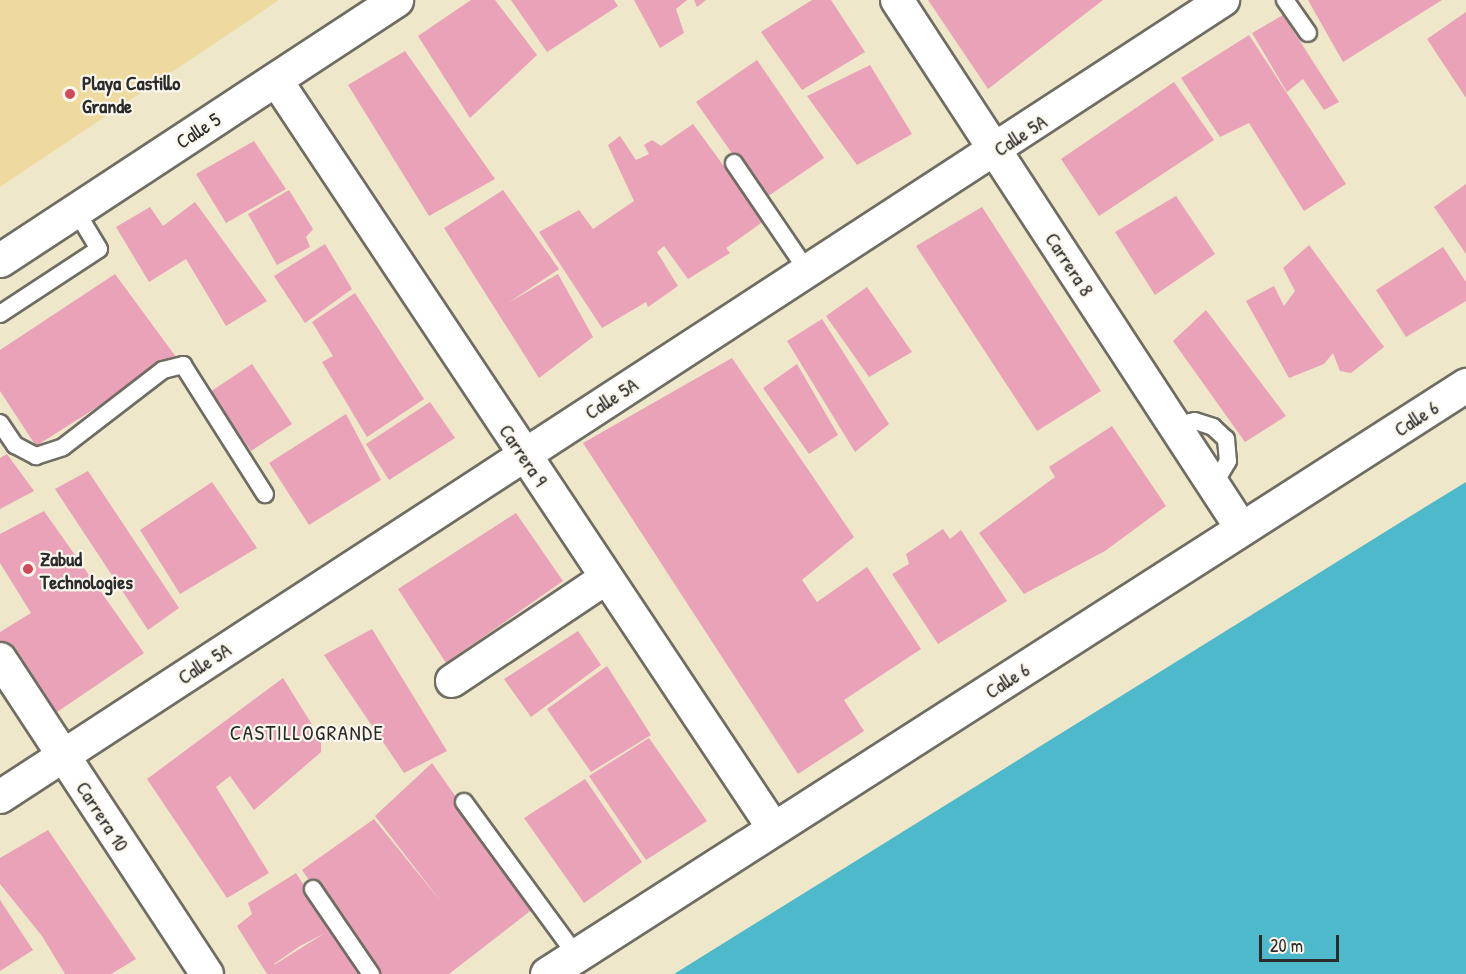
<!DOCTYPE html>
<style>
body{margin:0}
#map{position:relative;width:1466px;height:974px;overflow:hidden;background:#eee7ca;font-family:"Patrick Hand",sans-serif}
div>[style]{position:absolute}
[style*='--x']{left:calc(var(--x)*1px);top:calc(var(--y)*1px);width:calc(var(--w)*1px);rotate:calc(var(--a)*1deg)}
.sand>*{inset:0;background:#eeda9e}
.water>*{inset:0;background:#4eb9ca}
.building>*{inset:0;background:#e9a2b8}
.roads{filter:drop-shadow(2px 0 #6f6d63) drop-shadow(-2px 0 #6f6d63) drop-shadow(0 2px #6f6d63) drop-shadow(0 -2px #6f6d63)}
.service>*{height:16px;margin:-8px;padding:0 8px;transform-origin:8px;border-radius:8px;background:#fff}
.minor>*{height:32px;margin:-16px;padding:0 16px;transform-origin:16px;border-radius:16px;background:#fff}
.tertiary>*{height:33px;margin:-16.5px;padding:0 16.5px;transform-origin:16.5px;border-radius:16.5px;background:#fff}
.dots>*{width:16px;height:16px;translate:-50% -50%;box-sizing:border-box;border:3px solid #fbf7ec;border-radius:50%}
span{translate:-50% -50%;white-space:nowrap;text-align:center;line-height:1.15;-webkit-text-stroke:4.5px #fbf7ec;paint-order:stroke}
.poi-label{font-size:20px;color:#2b2b2b;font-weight:700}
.left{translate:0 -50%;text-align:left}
.street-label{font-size:20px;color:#2b2b2b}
.neighbourhood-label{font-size:21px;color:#2b2b2b;letter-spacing:1.5px}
.scale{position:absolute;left:1259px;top:935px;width:80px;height:27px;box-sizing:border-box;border:3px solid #2b2b2b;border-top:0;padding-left:8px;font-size:18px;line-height:21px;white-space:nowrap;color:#2b2b2b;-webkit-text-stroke:4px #fbf7ec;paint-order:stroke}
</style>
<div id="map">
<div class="sand">
<div style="clip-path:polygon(0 0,279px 0,0 187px)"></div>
</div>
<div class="water">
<div style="clip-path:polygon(1466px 482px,1466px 974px,674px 974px,1409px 517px)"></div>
</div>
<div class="building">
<div style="clip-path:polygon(471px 0,495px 0,537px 55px,470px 118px,418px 36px)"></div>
<div style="clip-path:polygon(511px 0,614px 0,618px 6px,547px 52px)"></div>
<div style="clip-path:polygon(634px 0,687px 0,676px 9px,684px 33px,660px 48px)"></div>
<div style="clip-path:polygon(694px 0,706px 0,697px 7px)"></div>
<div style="clip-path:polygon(812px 0,831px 0,865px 52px,802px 90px,761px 32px)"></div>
<div style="clip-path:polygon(928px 0,1103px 0,988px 89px)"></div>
<div style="clip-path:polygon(1308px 0,1442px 0,1343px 62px)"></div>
<div style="clip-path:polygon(1466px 12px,1466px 98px,1427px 39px)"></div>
<div style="clip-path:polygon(1283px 15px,1339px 102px,1324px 110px,1303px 79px,1287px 92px,1252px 33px)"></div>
<div style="clip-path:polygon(1249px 35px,1346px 184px,1304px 211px,1249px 123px,1220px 137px,1181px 78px)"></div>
<div style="clip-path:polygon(405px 51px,495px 179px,429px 216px,348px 85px)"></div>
<div style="clip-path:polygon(757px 60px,824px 158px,764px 199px,696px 102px)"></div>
<div style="clip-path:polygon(870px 65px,912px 134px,857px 165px,807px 96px)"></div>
<div style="clip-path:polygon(1174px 82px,1214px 140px,1099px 216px,1061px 159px)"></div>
<div style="clip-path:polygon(693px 124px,764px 221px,726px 248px,730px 253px,688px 279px,664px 246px,657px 252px,678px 286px,648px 307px,646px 302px,602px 328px,539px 232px,579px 210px,593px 229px,634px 201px,608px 145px,620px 136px,636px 160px,649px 154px,644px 145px,652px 140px,661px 146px)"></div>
<div style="clip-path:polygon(254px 141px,286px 189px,226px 223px,196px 174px)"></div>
<div style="clip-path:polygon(1466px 184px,1466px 254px,1434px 207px)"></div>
<div style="clip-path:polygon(289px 190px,313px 229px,306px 237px,310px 247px,277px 265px,248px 214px)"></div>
<div style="clip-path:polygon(503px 190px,559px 269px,508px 303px,558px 274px,593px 337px,539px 378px,444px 228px)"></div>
<div style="clip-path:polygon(1176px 196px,1215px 254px,1155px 295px,1115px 232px)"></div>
<div style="clip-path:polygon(195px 202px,267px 301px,226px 326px,186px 259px,149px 282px,116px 227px,150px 207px,163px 226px)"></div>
<div style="clip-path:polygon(982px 207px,1101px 391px,1037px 431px,916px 246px)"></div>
<div style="clip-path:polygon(325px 244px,352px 289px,305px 323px,274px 276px)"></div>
<div style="clip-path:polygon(1309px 245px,1384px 347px,1351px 373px,1340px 371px,1333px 353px,1324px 364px,1289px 378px,1246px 301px,1274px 286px,1284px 306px,1295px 291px,1283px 268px)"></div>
<div style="clip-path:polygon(1443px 247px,1466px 282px,1466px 301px,1406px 337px,1376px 290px)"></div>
<div style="clip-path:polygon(115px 274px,176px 357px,36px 446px,0 391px,0 350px)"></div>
<div style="clip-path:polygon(867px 287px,912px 352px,869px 377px,826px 316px)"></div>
<div style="clip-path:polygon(355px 293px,424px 399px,367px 437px,322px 362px,333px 356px,312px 322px)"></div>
<div style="clip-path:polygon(1206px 310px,1286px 416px,1245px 442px,1173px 341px)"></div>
<div style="clip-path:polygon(822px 319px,889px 424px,855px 452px,787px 341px)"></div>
<div style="clip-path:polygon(732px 358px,854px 537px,802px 580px,817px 602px,867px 567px,921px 649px,844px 700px,864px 731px,798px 774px,583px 443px)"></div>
<div style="clip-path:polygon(252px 364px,292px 424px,251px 451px,210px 392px)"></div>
<div style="clip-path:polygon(797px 364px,838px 435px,809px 454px,763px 388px)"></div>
<div style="clip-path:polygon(430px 402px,455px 438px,389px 480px,366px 444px)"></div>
<div style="clip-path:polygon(346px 414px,381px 480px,309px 525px,269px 463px)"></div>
<div style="clip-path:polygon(1112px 426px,1166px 506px,1105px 551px,1024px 594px,979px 533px,1055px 477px,1049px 467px)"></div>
<div style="clip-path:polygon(7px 454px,34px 491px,0 509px,0 458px)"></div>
<div style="clip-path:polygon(88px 471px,179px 608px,148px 630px,55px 489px)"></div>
<div style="clip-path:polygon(212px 482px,257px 548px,180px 594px,140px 530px)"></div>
<div style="clip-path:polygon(44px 511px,144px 653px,54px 714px,0 642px,0 632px,31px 613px,0 563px,0 534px)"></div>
<div style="clip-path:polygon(516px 513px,563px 581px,446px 663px,398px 589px)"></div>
<div style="clip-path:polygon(943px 529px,950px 539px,961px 530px,1007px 601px,938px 644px,892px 574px,909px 564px,906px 554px)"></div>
<div style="clip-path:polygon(372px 629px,447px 751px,404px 773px,324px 655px)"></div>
<div style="clip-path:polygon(578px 631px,601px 665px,531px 717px,504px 679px)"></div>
<div style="clip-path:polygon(607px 666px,651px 735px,591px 772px,547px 709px)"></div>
<div style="clip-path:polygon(283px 678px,321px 739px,321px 752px,254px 810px,230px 776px,216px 787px,269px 873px,227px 898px,147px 779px)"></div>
<div style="clip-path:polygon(649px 738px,707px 821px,646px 860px,589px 776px)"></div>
<div style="clip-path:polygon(432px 763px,534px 908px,449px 974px,375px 974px,302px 870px,374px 819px,443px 904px,375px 816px)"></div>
<div style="clip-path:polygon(585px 779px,642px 862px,584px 903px,524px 818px)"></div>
<div style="clip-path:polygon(48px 830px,136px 959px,111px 974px,65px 974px,42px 936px,0 884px,0 858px)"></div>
<div style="clip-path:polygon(evenodd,296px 873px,332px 929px,363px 974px,267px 974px,237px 926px,252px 914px,248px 903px,296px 873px,325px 933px,274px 965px,274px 964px,300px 946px,325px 933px)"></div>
<div style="clip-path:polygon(0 900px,33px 950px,0 971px)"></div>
</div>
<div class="roads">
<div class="service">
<div style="--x:1285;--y:0;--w:40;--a:55.1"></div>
<div style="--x:734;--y:163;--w:132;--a:55.8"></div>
<div style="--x:0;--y:314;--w:118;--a:-33.3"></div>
<div style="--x:99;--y:249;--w:44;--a:-121.2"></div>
<div style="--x:0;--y:423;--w:27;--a:56"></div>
<div style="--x:15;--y:445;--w:24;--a:28"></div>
<div style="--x:36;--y:456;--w:28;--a:-18"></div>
<div style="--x:63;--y:447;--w:126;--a:-37.6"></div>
<div style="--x:163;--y:370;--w:21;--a:-14"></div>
<div style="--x:183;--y:365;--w:153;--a:57.6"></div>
<div style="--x:1175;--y:425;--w:20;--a:-11"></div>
<div style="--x:1195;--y:421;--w:19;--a:18"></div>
<div style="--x:1213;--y:427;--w:18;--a:43"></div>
<div style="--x:1226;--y:439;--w:22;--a:85"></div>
<div style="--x:1228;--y:461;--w:27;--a:121"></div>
<div style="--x:464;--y:802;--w:190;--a:53.8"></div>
<div style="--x:313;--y:889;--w:103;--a:55.7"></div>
</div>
<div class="minor">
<div style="--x:897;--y:0;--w:632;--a:56.89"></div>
<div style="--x:276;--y:80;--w:899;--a:56.38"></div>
<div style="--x:0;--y:659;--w:377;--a:56.7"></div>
<div style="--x:452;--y:681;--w:185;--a:-33.8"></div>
<div style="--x:0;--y:797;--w:1460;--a:-33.09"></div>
</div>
<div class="tertiary">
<div style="--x:0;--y:260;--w:474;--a:-33.3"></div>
<div style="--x:547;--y:974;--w:1092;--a:-32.66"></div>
</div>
</div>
<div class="dots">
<div style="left:70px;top:94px;background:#d1495b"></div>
<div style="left:28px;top:569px;background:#d1495b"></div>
</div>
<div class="poi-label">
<span class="left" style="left:82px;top:94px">Playa Castillo<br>Grande</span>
<span class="left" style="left:40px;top:570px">Zabud<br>Technologies</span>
</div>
<div class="street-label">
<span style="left:198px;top:130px;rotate:-33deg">Calle 5</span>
<span style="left:1020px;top:135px;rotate:-33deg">Calle 5A</span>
<span style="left:1070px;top:264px;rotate:57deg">Carrera 8</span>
<span style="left:611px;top:398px;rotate:-33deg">Calle 5A</span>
<span style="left:1416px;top:418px;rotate:-33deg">Calle 6</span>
<span style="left:524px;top:455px;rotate:56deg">Carrera 9</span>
<span style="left:204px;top:663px;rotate:-33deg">Calle 5A</span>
<span style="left:1007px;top:680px;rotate:-33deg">Calle 6</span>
<span style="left:103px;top:816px;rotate:57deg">Carrera 10</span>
</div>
<div class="neighbourhood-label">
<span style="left:307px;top:733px">CASTILLOGRANDE</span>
</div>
<div class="scale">20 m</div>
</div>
